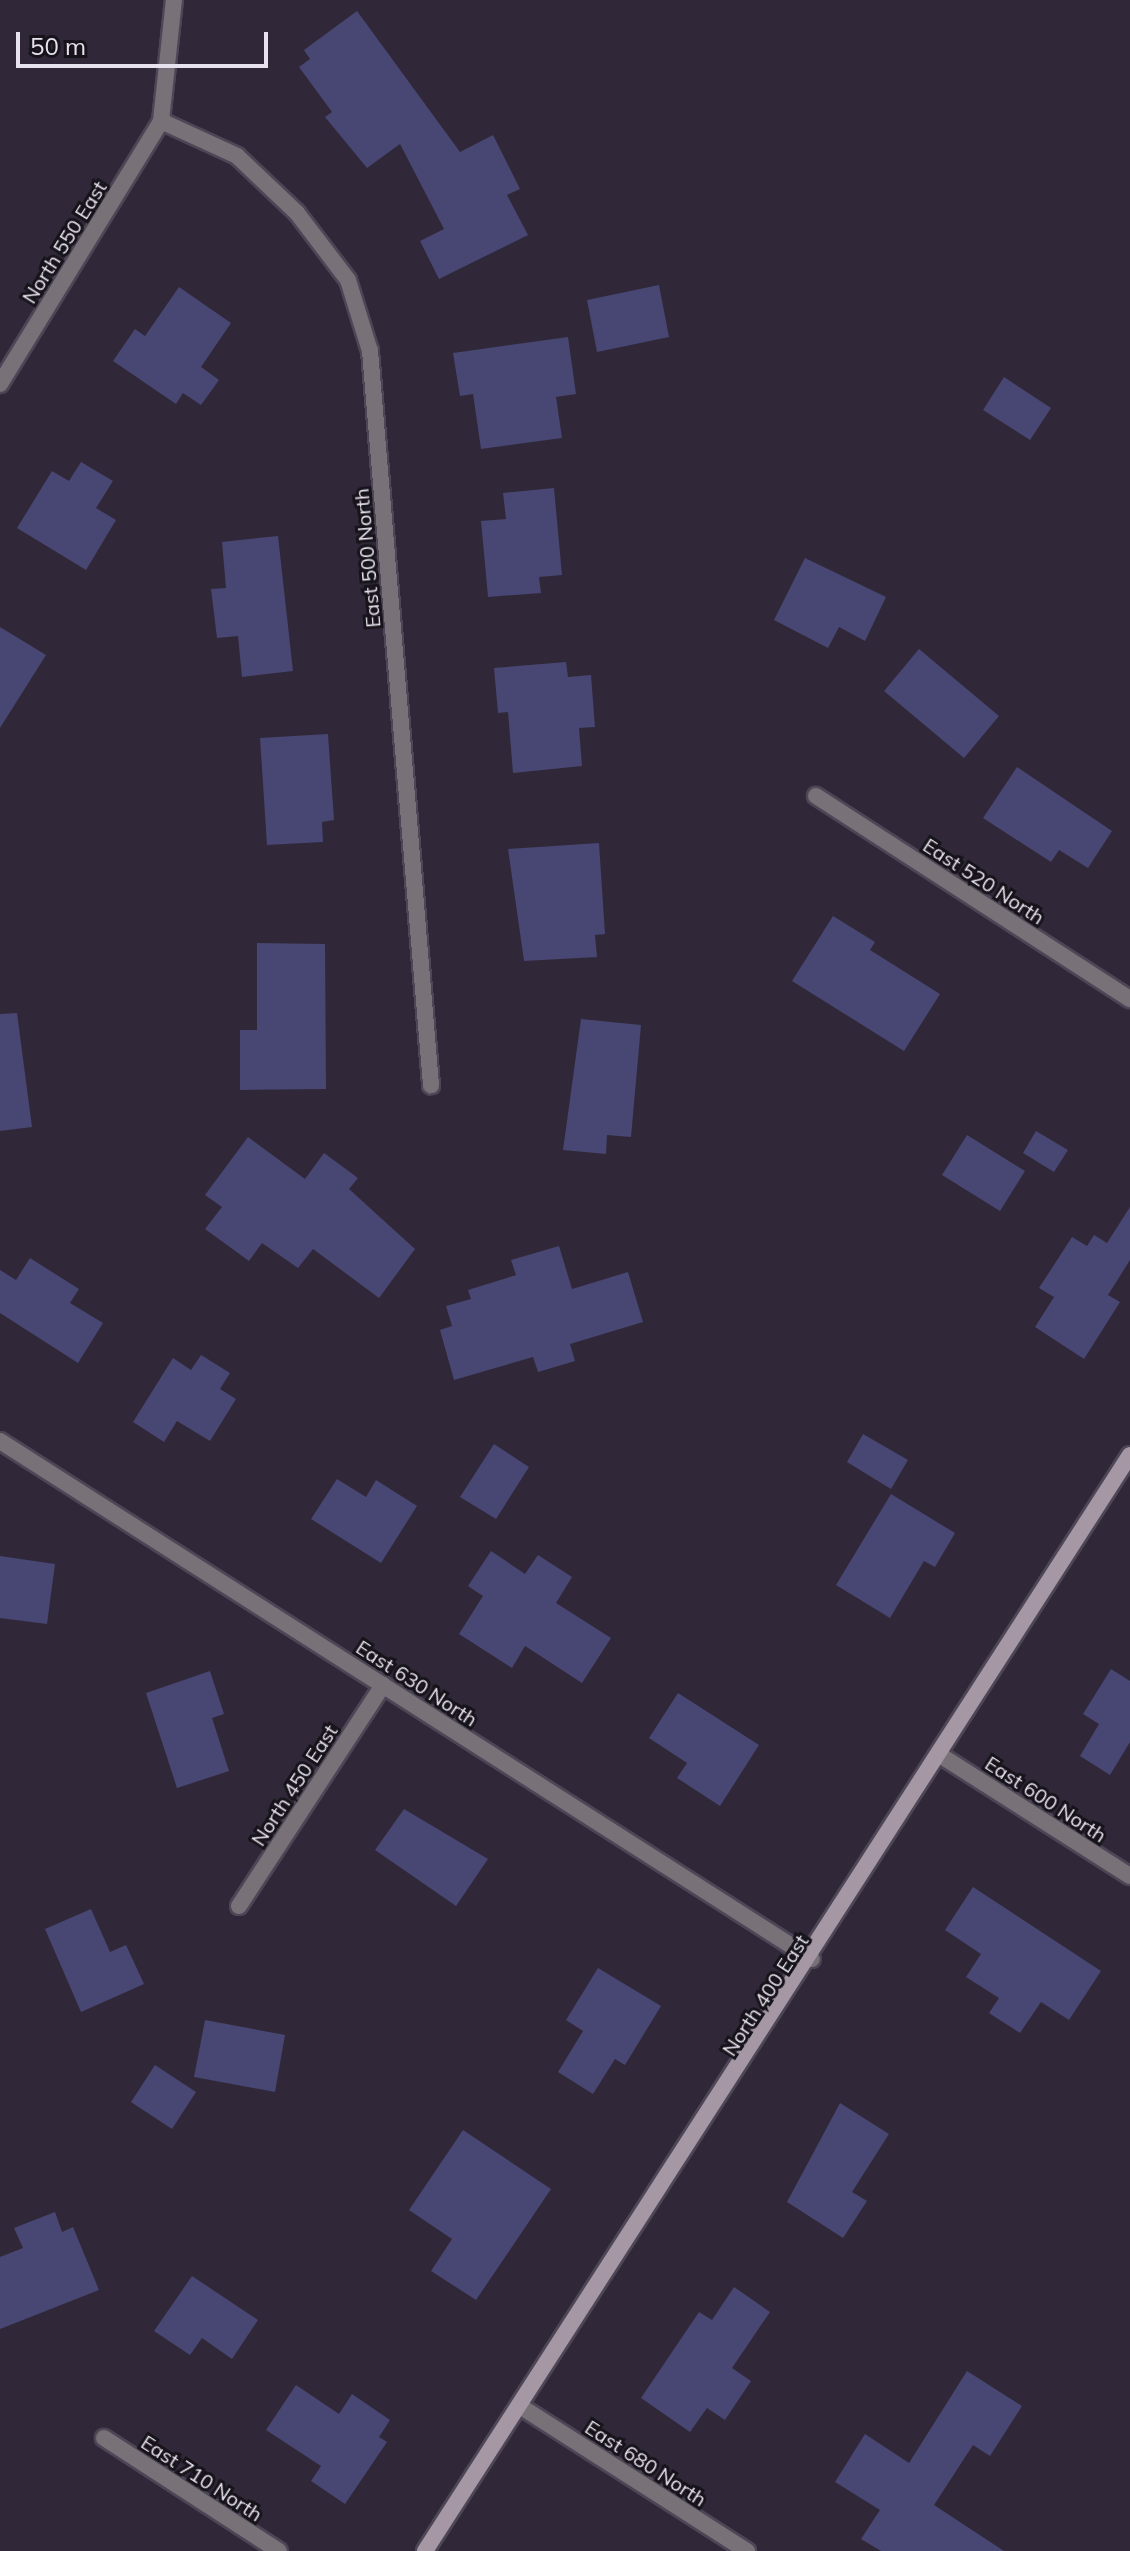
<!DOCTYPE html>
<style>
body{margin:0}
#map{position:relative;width:1130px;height:2551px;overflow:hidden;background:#302839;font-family:Mulish,sans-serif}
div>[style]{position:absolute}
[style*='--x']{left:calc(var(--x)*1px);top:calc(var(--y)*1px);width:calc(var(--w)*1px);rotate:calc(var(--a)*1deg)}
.building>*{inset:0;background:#484672}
.roads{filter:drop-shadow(2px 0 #4d4656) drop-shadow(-2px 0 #4d4656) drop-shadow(0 2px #4d4656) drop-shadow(0 -2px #4d4656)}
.street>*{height:16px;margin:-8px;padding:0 8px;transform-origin:8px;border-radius:8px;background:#797178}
.secondary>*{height:16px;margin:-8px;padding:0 8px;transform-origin:8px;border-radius:8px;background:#a598a4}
span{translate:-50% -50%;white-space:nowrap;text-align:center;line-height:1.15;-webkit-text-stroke:6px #16131a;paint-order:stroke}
.street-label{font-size:20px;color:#e8e2ee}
.scale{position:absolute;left:16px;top:32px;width:252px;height:36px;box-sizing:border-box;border:4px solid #e8e2ee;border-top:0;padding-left:10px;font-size:24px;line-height:28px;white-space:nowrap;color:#e8e2ee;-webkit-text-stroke:6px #16131a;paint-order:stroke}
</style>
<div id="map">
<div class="building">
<div style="clip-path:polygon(357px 11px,460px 152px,493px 135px,520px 189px,507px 195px,528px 235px,439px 279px,420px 241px,444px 229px,400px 144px,367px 168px,325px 117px,332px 112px,299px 67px,310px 59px,304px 50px)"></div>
<div style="clip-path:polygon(659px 285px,669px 337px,597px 352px,587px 300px)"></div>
<div style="clip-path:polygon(179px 287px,231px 323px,201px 367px,219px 380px,201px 405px,183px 393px,176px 404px,113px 361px,135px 329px,145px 336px)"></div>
<div style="clip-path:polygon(568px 337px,576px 394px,556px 397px,562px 438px,481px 449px,473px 394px,460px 396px,453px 353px)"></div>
<div style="clip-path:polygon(1004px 377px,1051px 408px,1030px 440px,983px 410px)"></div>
<div style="clip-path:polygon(81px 462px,113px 481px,96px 508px,116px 520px,86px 570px,17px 528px,52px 471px,69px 481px)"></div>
<div style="clip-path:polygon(554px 488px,562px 575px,539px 577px,541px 593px,488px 597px,481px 521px,506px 519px,503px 493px)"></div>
<div style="clip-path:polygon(278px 536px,293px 671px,242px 677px,238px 636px,217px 638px,211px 589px,226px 588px,222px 542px)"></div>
<div style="clip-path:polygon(805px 558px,886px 597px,865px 641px,839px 627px,828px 648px,774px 620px)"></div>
<div style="clip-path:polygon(0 627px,46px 655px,0 728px)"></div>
<div style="clip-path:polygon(919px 649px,999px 716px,964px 758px,884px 691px)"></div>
<div style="clip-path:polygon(566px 662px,568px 677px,591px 675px,595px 727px,579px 728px,582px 766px,513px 773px,508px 712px,498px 713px,494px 668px)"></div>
<div style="clip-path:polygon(328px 734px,334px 820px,322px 822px,323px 842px,267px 845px,260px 738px)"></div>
<div style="clip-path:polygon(1017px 767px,1112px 831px,1088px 868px,1059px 850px,1051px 862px,983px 818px)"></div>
<div style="clip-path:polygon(599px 843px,605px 934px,595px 935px,597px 957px,524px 961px,508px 849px)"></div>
<div style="clip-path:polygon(833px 916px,875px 942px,870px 950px,940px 994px,904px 1051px,792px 981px)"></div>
<div style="clip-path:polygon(257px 943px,325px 944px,326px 1089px,240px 1090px,240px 1030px,257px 1030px)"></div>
<div style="clip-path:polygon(17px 1013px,32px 1127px,0 1131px,0 1014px)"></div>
<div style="clip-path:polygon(581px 1019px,641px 1025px,631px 1137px,607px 1135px,606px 1154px,563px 1150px)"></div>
<div style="clip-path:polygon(1036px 1131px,1068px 1150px,1054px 1172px,1023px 1153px)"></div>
<div style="clip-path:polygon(967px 1135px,1025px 1171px,1000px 1211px,942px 1175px)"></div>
<div style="clip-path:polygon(248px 1137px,305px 1179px,324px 1153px,358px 1178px,349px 1189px,415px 1249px,379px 1298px,313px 1249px,298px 1268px,262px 1243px,249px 1261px,205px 1229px,222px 1207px,205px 1195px)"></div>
<div style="clip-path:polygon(1130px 1207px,1130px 1260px,1108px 1295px,1120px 1302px,1084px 1359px,1035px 1327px,1054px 1297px,1039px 1288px,1072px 1237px,1087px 1246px,1094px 1235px,1107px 1243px)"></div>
<div style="clip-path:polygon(559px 1246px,572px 1289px,628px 1272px,643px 1322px,570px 1344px,575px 1361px,538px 1372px,533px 1357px,454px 1380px,440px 1330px,452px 1326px,446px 1306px,471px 1299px,468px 1290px,516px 1275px,511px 1260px)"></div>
<div style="clip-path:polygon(30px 1258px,79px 1289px,70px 1303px,103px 1323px,78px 1363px,0 1313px,0 1270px,16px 1280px)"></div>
<div style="clip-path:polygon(201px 1355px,230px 1373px,220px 1389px,236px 1399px,210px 1441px,177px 1421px,164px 1442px,133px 1422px,173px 1358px,191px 1370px)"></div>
<div style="clip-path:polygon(863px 1434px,908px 1460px,891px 1489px,847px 1462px)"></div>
<div style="clip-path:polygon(494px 1444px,529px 1467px,496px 1519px,460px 1497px)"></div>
<div style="clip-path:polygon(337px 1479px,366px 1497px,376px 1480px,417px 1506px,381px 1563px,311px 1519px)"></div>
<div style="clip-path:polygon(891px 1494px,955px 1533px,935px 1567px,924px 1561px,890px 1618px,836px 1585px)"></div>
<div style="clip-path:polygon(491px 1551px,525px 1574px,538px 1555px,572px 1577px,556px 1603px,611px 1638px,582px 1683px,525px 1646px,512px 1668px,459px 1634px,483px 1596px,468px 1586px)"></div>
<div style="clip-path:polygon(0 1556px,55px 1564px,47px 1624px,0 1618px)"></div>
<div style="clip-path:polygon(1111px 1669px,1130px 1681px,1130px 1742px,1110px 1775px,1080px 1756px,1099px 1724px,1083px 1714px)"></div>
<div style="clip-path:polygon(210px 1671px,224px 1714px,212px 1718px,229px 1771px,177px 1788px,146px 1693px)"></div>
<div style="clip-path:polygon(678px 1693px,759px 1745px,720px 1806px,677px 1778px,687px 1763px,649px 1738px)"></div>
<div style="clip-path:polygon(404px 1809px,488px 1859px,456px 1906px,375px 1850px)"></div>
<div style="clip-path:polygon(973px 1887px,1101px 1971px,1069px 2020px,1041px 2002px,1020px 2033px,989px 2013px,999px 1998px,966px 1977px,981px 1954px,945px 1930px)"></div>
<div style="clip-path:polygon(91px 1909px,110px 1952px,126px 1945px,144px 1984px,81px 2012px,45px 1929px)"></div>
<div style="clip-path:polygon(598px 1968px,661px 2006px,625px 2065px,615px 2059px,593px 2094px,558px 2072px,583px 2031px,566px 2020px)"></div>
<div style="clip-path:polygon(205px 2020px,285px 2035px,275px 2092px,194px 2077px)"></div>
<div style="clip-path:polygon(155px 2065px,196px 2092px,172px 2129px,131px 2102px)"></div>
<div style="clip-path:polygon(840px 2103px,889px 2134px,852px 2192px,867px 2201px,843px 2238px,787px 2202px)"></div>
<div style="clip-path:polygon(463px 2130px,551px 2189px,476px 2300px,431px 2271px,452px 2239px,409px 2210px)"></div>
<div style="clip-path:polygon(55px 2212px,62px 2232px,73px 2227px,99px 2290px,0 2329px,0 2257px,23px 2248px,14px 2228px)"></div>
<div style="clip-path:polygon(192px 2276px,258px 2320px,232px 2359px,202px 2338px,190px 2355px,154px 2331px)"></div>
<div style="clip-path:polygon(734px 2287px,770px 2312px,732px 2368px,751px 2381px,725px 2420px,707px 2408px,690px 2432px,641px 2398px,699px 2312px,712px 2320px)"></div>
<div style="clip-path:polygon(967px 2371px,1022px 2406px,990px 2456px,973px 2445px,934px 2505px,1004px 2551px,881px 2551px,861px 2539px,880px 2510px,835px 2482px,865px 2434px,909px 2463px)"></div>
<div style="clip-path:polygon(296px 2385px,339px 2414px,352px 2394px,390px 2420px,379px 2437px,387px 2442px,345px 2504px,311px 2481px,321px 2466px,266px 2430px)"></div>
</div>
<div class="roads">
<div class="street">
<div style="--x:161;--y:121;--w:84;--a:24.7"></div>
<div style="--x:237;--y:156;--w:83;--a:43.5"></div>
<div style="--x:297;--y:213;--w:84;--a:52.7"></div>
<div style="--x:348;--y:280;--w:74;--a:72.8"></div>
<div style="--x:370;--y:351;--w:737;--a:85.25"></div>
<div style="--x:0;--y:384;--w:308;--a:-58.5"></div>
<div style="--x:161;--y:121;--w:122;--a:-83.9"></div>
<div style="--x:816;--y:796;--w:374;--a:32.9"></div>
<div style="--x:0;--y:1441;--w:963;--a:32.54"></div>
<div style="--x:940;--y:1755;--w:225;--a:32.5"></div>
<div style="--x:239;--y:1906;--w:264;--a:-56.9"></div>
<div style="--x:523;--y:2408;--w:266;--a:32.6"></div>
<div style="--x:104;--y:2438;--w:208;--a:32.9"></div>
</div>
<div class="secondary">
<div style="--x:425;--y:2551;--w:1303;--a:-57.25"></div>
</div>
</div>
<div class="street-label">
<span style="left:64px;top:242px;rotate:-58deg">North 550 East</span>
<span style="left:367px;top:558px;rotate:-95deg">East 500 North</span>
<span style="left:984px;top:881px;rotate:33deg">East 520 North</span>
<span style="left:417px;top:1683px;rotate:33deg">East 630 North</span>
<span style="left:294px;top:1785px;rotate:-57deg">North 450 East</span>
<span style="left:1046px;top:1799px;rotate:33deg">East 600 North</span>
<span style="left:765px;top:1995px;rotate:-57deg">North 400 East</span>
<span style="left:646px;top:2463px;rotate:33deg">East 680 North</span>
<span style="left:202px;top:2478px;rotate:33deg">East 710 North</span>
</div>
<div class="scale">50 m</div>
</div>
